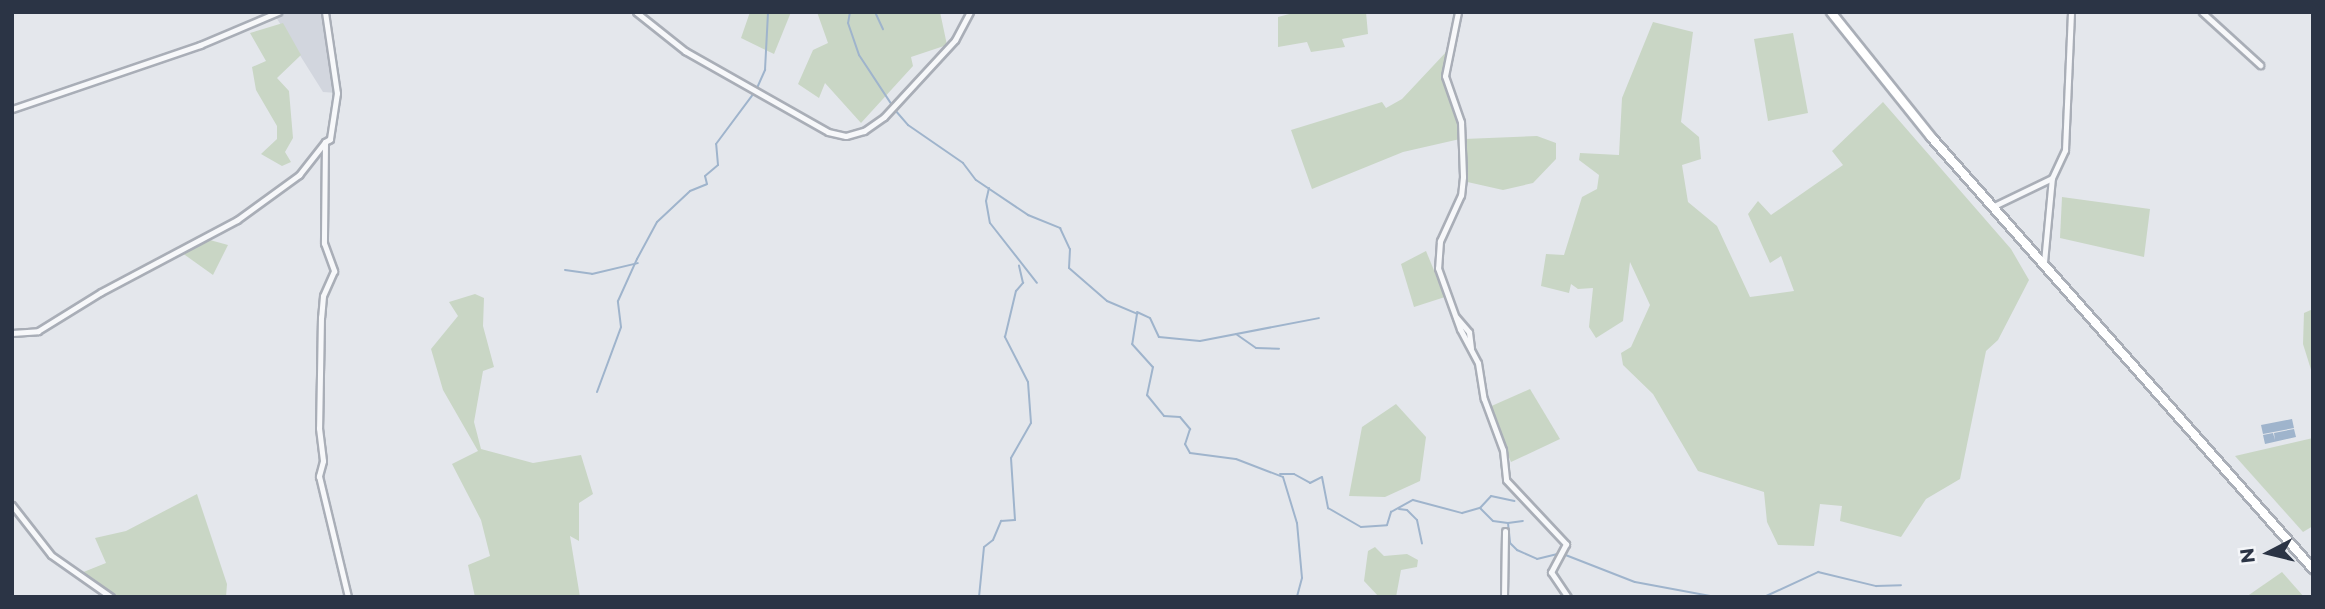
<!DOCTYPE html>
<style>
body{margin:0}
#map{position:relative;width:2325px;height:609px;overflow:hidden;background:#e4e7ec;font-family:Montserrat,sans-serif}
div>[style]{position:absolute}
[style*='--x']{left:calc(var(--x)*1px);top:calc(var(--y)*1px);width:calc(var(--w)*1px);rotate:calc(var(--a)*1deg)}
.built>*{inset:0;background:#d2d6de}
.green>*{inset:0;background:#c9d6c5}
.water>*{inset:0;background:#9fb4cc}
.stream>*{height:2px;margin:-1px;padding:0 1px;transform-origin:1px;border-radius:1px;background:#9fb4cc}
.roads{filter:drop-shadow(2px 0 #a9aeb7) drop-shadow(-2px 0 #a9aeb7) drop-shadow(0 2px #a9aeb7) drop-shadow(0 -2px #a9aeb7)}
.street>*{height:5px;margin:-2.5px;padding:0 2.5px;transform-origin:2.5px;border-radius:2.5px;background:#f7f8fa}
.secondary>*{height:8px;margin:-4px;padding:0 4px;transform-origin:4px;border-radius:4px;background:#fff}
span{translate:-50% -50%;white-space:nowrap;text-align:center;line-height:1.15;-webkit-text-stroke:5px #f4f6f9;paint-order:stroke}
.frame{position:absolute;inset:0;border:14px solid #2b3445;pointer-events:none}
.north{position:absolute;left:2234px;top:518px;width:70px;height:70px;-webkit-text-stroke:5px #f4f6f9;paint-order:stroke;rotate:263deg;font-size:19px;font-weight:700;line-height:28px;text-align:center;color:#2b3445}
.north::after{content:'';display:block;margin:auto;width:24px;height:32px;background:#2b3445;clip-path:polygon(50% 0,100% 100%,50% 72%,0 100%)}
</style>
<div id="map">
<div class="built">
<div style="clip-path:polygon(325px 12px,327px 47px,337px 93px,323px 92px,274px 14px)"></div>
</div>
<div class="green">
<div style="clip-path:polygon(750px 12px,791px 12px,774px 54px,741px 38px)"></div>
<div style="clip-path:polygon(817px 12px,940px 12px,947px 45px,911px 57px,913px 66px,861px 123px,825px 83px,819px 98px,798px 84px,813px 50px,828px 43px)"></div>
<div style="clip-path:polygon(1297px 12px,1366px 12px,1368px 34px,1342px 39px,1345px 47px,1311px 52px,1307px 42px,1278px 47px,1278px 17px)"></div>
<div style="clip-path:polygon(1653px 22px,1693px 32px,1681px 122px,1699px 137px,1701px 159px,1682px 165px,1688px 202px,1717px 226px,1750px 297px,1794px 291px,1781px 256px,1770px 263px,1748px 214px,1758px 201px,1771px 215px,1843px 165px,1832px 151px,1883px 102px,2011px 249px,2029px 280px,1998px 340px,1986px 351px,1960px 479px,1926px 499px,1901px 537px,1840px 521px,1842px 506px,1820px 504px,1814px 546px,1778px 545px,1767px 522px,1764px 492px,1698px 471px,1653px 394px,1623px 365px,1621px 353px,1631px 347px,1650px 305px,1630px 262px,1623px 321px,1596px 338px,1589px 327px,1593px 288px,1578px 289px,1571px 284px,1569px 293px,1541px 286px,1546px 254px,1564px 255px,1582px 197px,1597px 189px,1599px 175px,1579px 160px,1580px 153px,1619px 155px,1622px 98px)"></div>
<div style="clip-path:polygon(283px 23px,301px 55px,277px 78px,289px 91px,293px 138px,285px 152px,291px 162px,282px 166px,261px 154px,277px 139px,277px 126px,256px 90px,252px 67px,266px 61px,250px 33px)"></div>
<div style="clip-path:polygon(1793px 33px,1808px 113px,1768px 121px,1754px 39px)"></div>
<div style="clip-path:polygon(1448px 50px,1446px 86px,1464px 139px,1537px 136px,1556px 143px,1556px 159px,1533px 183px,1503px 190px,1463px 181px,1460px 139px,1403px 152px,1312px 189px,1291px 130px,1382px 102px,1386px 108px,1402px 99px)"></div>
<div style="clip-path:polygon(2062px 197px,2150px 209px,2144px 257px,2060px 238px)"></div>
<div style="clip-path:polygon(199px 237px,228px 245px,213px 275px,178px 250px)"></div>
<div style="clip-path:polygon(1426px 251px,1445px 297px,1414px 307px,1401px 264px)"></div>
<div style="clip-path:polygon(475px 294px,484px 298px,483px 326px,494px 367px,483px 371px,474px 422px,481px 449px,533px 463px,581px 455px,593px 494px,579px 503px,579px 541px,570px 536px,580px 597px,475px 597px,468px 565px,490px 556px,481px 520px,452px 464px,478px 451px,443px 390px,431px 349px,458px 316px,449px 302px)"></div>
<div style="clip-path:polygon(2313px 309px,2313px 376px,2303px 344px,2304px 313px)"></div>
<div style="clip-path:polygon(1530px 389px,1560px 439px,1511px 462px,1487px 408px)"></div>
<div style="clip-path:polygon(1396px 404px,1426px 437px,1420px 481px,1385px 497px,1349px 496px,1362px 427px)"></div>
<div style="clip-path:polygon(2313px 438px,2313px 526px,2303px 532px,2235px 456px)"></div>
<div style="clip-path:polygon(197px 494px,227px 584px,226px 597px,111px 597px,81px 573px,106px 563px,95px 538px,126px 531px)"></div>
<div style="clip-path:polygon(1375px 547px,1384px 556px,1407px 554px,1418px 560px,1417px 567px,1401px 570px,1396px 597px,1379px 597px,1364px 581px,1368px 551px)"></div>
<div style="clip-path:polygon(2282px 572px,2304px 597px,2246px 597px)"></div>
</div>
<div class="water">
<div style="clip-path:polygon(2292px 419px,2294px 428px,2263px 434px,2261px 425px)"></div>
<div style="clip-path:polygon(2294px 429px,2296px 437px,2265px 444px,2263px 435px,2273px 433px,2275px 440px,2274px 433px)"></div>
</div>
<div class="stream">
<div style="--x:850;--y:12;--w:11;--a:100"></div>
<div style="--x:848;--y:23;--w:34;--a:71"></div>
<div style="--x:859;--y:55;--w:60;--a:56.6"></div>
<div style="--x:875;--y:12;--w:19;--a:65"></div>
<div style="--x:757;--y:88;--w:20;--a:-66"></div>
<div style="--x:765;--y:70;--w:58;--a:-87"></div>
<div style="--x:895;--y:110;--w:20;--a:49"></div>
<div style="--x:908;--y:125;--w:67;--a:34.6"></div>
<div style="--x:963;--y:163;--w:21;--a:53"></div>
<div style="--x:976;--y:180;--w:63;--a:33.9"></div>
<div style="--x:1028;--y:215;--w:35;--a:22"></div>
<div style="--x:1060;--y:228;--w:23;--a:65"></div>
<div style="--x:1070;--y:249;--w:19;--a:93"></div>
<div style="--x:1069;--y:268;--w:50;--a:41"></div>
<div style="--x:1107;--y:301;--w:33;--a:23"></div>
<div style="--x:1137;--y:314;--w:30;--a:99"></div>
<div style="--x:1132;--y:344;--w:31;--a:48"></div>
<div style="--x:1153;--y:367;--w:29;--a:102"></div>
<div style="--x:1147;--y:395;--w:27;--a:51"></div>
<div style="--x:1164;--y:416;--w:16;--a:4"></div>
<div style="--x:1180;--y:417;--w:16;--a:50"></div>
<div style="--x:1190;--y:429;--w:16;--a:108"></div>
<div style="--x:1185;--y:444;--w:10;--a:61"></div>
<div style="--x:1190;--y:453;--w:46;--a:7.4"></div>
<div style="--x:1236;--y:459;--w:50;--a:21"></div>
<div style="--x:1283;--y:477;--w:48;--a:73.1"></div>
<div style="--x:1297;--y:523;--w:55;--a:84.8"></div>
<div style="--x:1302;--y:578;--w:20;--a:105"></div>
<div style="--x:989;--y:188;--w:13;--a:103"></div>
<div style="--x:986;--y:201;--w:22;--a:80"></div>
<div style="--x:990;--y:223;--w:76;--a:51.9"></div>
<div style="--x:565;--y:270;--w:27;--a:8"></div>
<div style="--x:592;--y:274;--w:47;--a:-13.4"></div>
<div style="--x:1137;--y:312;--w:14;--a:25"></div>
<div style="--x:1150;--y:318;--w:21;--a:65"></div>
<div style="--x:1159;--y:337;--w:41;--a:5.6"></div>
<div style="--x:1200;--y:341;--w:121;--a:-10.9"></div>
<div style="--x:1236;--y:334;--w:24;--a:35"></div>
<div style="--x:1256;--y:348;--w:23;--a:2"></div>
<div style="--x:597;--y:392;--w:69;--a:-69.7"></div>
<div style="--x:621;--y:327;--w:26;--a:-97"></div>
<div style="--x:618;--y:301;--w:46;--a:-65.7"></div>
<div style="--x:637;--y:259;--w:42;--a:-61.6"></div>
<div style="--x:657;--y:222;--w:45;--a:-43.2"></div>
<div style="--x:690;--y:191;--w:18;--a:-22"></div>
<div style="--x:707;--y:184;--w:8;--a:-104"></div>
<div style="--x:705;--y:176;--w:17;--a:-40"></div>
<div style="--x:718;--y:165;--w:21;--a:-95"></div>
<div style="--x:716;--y:144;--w:64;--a:-53.3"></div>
<div style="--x:1280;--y:474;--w:14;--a:0"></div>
<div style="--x:1294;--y:474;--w:18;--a:29"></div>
<div style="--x:1310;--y:483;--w:13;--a:-27"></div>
<div style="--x:1322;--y:477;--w:32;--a:79"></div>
<div style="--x:1328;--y:508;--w:38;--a:30"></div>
<div style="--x:1361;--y:527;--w:26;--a:-4"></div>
<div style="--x:1387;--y:525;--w:14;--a:-73"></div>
<div style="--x:1391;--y:512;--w:25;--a:-29"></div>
<div style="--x:1413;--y:500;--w:51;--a:14.9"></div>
<div style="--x:1462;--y:513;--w:19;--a:-16"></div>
<div style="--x:1480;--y:508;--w:18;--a:45"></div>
<div style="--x:1493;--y:521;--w:15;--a:8"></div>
<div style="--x:1508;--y:523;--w:20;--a:84"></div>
<div style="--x:1510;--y:543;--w:10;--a:45"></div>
<div style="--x:1517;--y:550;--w:22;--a:24"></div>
<div style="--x:1537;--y:559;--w:21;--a:-14"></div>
<div style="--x:1480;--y:508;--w:16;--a:-47"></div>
<div style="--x:1491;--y:496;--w:24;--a:12"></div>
<div style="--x:1399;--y:509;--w:8;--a:7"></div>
<div style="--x:1407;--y:510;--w:14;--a:45"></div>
<div style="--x:1417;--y:520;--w:24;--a:78"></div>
<div style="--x:1508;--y:523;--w:15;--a:-8"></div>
<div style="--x:1563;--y:554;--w:77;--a:21.3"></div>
<div style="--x:1635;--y:582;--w:82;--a:10.5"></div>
<div style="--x:979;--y:597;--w:50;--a:-84.3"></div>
<div style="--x:984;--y:547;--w:11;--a:-38"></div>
<div style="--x:993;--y:540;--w:21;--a:-67"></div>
<div style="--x:1001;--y:521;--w:14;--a:-4"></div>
<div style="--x:1015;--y:520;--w:62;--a:-93.7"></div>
<div style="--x:1011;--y:458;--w:40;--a:-60.3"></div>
<div style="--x:1031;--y:423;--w:41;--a:-94.2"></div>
<div style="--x:1028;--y:382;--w:51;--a:-117.1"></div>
<div style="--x:1005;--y:337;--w:47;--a:-76.6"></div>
<div style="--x:1016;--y:291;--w:11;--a:-49"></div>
<div style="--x:1023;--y:283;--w:18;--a:-103"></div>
<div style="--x:1764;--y:597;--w:60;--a:-24.8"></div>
<div style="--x:1818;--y:572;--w:60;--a:13.6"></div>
<div style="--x:1876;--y:586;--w:25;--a:-2"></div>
</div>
<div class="roads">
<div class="street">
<div style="--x:325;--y:12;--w:82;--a:81.6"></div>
<div style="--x:337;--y:93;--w:47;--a:98.7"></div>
<div style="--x:330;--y:139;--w:6;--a:149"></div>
<div style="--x:325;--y:142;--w:101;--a:90.6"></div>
<div style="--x:324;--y:243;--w:30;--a:70"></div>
<div style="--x:334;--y:271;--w:27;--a:114"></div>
<div style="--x:323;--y:296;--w:21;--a:95"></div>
<div style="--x:321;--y:317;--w:111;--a:91"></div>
<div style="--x:319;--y:428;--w:33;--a:83"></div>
<div style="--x:323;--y:461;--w:16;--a:105"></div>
<div style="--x:319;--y:476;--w:124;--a:76.5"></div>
<div style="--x:636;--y:12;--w:63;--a:38.5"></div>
<div style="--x:685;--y:51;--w:164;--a:29.5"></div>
<div style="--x:828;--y:132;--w:18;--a:13"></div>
<div style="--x:846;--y:136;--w:19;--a:-16"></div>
<div style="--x:864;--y:131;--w:24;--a:-35"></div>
<div style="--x:884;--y:117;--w:105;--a:-47.3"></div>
<div style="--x:955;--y:40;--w:32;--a:-62"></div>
<div style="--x:1458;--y:12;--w:65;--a:101.5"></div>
<div style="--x:1445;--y:76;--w:49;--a:70.8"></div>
<div style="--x:1461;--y:122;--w:55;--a:87.9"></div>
<div style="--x:1463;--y:177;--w:18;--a:96"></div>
<div style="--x:1461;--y:195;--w:51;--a:114.5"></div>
<div style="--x:1440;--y:241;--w:27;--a:94"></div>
<div style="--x:1438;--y:268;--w:65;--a:70.2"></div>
<div style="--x:1460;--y:329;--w:38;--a:62"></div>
<div style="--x:1478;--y:363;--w:36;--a:81"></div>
<div style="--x:1484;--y:399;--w:54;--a:69.6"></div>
<div style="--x:1503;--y:450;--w:30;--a:84"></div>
<div style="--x:1506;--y:480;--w:88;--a:46.8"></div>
<div style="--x:1566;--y:544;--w:32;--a:118"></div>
<div style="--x:1551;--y:572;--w:30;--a:56"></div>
<div style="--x:2202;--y:12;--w:79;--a:42.4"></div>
<div style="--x:12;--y:109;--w:199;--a:-18.8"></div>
<div style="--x:200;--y:45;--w:85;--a:-22.9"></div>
<div style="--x:1994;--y:206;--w:64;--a:-25.8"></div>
<div style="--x:2044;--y:262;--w:84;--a:-84.6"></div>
<div style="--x:2052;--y:178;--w:31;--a:-65"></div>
<div style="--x:2065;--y:150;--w:138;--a:-87.5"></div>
<div style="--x:1456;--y:317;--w:20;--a:49"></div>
<div style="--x:1469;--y:332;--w:16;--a:83"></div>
<div style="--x:12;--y:333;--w:26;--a:-4"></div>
<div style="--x:38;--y:331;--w:74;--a:-31.8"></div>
<div style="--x:101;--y:292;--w:154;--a:-27.9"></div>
<div style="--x:237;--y:220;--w:77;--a:-36"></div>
<div style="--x:299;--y:175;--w:42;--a:-51.8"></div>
<div style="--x:12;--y:505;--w:63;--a:52"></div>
<div style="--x:51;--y:555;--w:73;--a:35"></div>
<div style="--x:1504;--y:597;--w:66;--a:-89.1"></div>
</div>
<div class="secondary">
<div style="--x:1831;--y:12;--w:160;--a:51.3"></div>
<div style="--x:1931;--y:137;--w:577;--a:48.51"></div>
</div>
</div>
<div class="frame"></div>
<div class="north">N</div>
</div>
